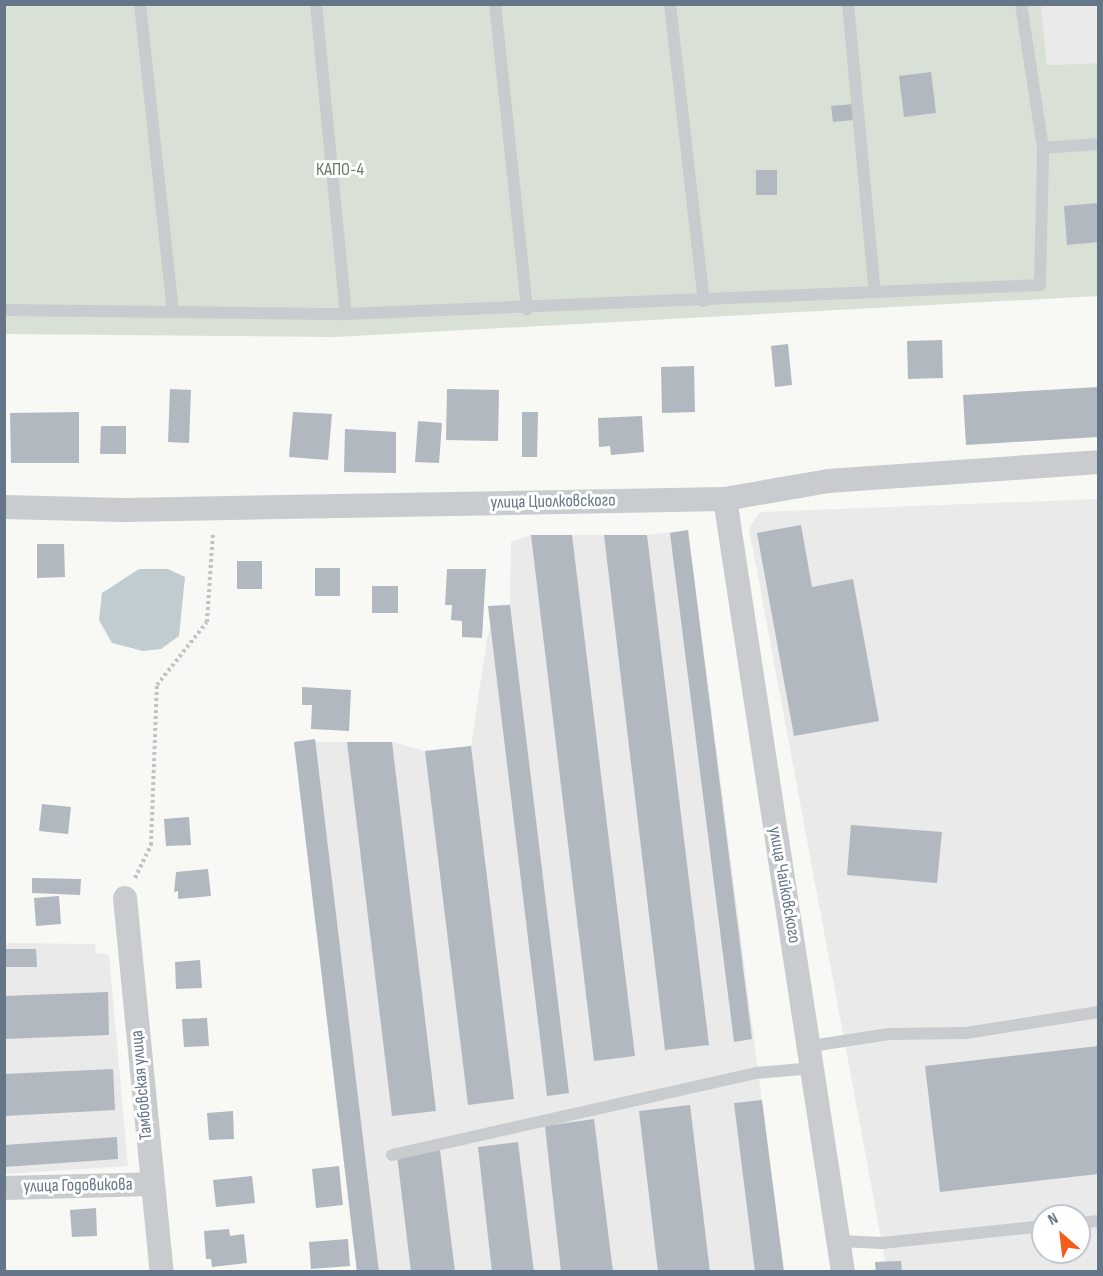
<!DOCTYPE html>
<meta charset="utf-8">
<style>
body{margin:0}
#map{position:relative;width:1103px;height:1276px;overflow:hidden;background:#f8f8f5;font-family:"Sofia Sans Condensed",sans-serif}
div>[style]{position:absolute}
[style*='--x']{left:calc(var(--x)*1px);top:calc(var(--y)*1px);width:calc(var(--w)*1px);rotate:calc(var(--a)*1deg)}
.built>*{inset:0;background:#e9eae9}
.green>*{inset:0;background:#d9e1d6}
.water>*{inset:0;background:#c1ccd1}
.building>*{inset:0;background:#b1b8bf}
.path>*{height:4px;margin-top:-2px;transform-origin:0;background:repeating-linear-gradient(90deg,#c1c3c6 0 3px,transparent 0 6px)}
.lane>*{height:12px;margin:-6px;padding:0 6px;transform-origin:6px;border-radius:6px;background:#c8cccf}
.street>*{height:24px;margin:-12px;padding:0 12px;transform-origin:12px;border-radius:12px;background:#c8cccf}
span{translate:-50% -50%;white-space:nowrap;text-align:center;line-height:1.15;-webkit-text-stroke:6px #fff;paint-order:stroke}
.park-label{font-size:18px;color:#647a60}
.street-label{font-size:18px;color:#657689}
.frame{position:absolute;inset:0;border:6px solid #657689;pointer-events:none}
.north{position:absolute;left:1031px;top:1204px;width:60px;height:60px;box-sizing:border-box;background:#fff;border:2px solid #c1c8d0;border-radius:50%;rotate:332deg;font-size:16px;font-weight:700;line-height:24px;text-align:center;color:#657689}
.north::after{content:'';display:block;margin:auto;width:21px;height:27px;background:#f25d1c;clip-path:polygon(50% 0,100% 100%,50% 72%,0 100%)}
</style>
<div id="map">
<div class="built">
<div style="clip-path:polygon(1041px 5px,1098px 5px,1098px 63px,1047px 65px)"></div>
<div style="clip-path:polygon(evenodd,1098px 499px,1098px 1271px,876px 1271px,875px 1262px,885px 1261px,882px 1243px,749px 528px,760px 512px,1098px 499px,1043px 1216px,1079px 1216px,1079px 1252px,1043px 1252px,1043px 1216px)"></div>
<div style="clip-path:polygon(688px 530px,784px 1271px,357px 1271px,294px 742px,392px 742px,425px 751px,471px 746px,487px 639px,495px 610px,488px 606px,510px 604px,511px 542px,531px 535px,647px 535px)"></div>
<div style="clip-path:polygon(5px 943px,95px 944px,96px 953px,109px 955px,128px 1166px,5px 1174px)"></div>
</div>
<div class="green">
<div style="clip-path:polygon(5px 5px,1041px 5px,1047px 65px,1098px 63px,1098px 296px,335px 337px,5px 334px)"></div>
</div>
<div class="water">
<div style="clip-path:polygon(139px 569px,168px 569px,185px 577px,179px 636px,161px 649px,143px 651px,112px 643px,99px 620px,102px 593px)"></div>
</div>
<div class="building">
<div style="clip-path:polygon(931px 72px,936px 113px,904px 117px,899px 76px)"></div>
<div style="clip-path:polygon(853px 104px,854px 120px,833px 122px,831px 106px)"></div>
<div style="clip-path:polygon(756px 170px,777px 170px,777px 195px,756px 195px)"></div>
<div style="clip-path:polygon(1098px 203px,1098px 242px,1067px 245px,1064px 206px)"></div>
<div style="clip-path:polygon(942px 340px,943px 378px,908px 379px,907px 341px)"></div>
<div style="clip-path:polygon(788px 344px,792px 385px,775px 387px,771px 346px)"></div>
<div style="clip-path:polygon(694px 366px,695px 412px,662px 413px,661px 367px)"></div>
<div style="clip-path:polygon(1098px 387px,1098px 437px,966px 445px,963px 395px)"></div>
<div style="clip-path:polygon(170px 389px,191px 390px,189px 443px,168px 442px)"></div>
<div style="clip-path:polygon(447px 389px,499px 390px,498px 441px,446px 440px)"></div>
<div style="clip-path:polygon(79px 412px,79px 463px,11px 463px,10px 413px)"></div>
<div style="clip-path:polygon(293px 412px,332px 414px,328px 460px,289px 457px)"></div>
<div style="clip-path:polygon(522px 412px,538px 412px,537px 457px,522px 457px)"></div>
<div style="clip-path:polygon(642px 416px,644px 452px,611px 455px,610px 446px,599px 447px,598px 418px)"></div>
<div style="clip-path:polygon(418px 421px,442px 423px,439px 463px,415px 462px)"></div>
<div style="clip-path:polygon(101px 426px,126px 426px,126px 454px,100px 454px)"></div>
<div style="clip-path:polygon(345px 429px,396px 432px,396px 473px,344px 472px)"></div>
<div style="clip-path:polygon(801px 525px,812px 587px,853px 579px,879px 721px,794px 736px,757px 533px)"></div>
<div style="clip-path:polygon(688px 530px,752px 1039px,734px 1042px,670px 533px)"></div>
<div style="clip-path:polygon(531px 535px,572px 535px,635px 1056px,594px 1061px)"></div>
<div style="clip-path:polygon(604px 535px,647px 535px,709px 1045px,665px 1050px)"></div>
<div style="clip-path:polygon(37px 544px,64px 544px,65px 577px,37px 578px)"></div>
<div style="clip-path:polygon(237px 561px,262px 561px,262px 589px,237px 589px)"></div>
<div style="clip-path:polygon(315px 568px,340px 568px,340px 596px,315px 596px)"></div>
<div style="clip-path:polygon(447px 569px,486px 569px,482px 638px,462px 637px,462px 621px,451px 620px,452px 605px,445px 605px)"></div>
<div style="clip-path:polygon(372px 586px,398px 586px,398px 613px,372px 613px)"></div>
<div style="clip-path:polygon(510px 605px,569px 1093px,547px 1096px,488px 606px)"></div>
<div style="clip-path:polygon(302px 687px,351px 690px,349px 731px,311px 729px,312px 705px,302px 705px)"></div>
<div style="clip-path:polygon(315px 739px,379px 1272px,357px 1272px,294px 742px)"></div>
<div style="clip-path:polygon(347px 742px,392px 742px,436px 1111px,392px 1116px)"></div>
<div style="clip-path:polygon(471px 746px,514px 1099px,468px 1105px,425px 751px)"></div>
<div style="clip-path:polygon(42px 804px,71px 807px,68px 834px,39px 831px)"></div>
<div style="clip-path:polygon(189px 817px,191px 845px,166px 846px,164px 819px)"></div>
<div style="clip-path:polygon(851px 825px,942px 832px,937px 883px,847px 875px)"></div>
<div style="clip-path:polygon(208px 869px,211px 896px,178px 899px,178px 891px,174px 892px,176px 872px)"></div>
<div style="clip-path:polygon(32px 878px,81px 879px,80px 895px,32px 893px)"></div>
<div style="clip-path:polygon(59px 896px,61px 924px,36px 926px,34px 898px)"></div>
<div style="clip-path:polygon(4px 949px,36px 949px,37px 967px,4px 967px)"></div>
<div style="clip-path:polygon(200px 960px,202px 988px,176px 989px,175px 962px)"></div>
<div style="clip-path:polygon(108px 992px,109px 1035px,4px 1039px,4px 996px)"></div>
<div style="clip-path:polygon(207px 1018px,209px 1046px,184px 1047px,182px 1019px)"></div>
<div style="clip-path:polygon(1098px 1046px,1098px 1174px,940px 1192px,925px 1066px)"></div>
<div style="clip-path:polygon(113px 1069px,115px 1110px,4px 1116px,4px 1074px)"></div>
<div style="clip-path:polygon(762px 1100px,784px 1272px,755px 1272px,734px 1103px)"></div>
<div style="clip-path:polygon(690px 1105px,710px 1272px,658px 1272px,639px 1111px)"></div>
<div style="clip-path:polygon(233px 1111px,234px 1139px,209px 1140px,207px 1113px)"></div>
<div style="clip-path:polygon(594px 1119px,613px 1272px,561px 1272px,545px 1126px)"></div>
<div style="clip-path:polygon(117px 1137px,118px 1159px,4px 1167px,4px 1145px)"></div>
<div style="clip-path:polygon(518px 1142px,534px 1272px,492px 1272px,478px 1147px)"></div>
<div style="clip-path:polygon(440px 1150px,455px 1272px,411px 1272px,397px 1155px)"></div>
<div style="clip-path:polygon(339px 1166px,343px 1205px,316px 1208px,312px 1169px)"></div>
<div style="clip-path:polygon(252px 1176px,255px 1203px,216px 1207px,213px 1180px)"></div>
<div style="clip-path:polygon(96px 1208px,97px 1236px,72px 1237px,70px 1210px)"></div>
<div style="clip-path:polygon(229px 1229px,230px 1236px,244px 1234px,247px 1263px,212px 1267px,211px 1259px,206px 1259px,204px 1231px)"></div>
<div style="clip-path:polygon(348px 1239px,350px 1266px,311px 1269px,309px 1242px)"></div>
<div style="clip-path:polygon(901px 1261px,902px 1272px,876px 1272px,875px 1262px)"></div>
</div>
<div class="path">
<div style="--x:135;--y:878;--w:37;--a:-64"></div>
<div style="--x:151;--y:845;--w:160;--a:-87.9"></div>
<div style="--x:157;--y:685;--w:80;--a:-51.6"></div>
<div style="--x:207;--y:622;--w:90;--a:-86.2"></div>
</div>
<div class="lane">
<div style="--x:140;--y:4;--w:310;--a:83.9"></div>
<div style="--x:316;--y:4;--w:311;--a:84.5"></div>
<div style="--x:495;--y:4;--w:307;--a:84"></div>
<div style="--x:670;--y:4;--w:299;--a:83.5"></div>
<div style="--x:848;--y:4;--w:290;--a:84.7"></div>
<div style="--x:1043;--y:148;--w:55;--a:-4.2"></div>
<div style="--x:4;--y:310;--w:342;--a:0.7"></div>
<div style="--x:346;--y:314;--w:695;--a:-2.39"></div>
<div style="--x:1040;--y:285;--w:137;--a:-88.7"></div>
<div style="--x:1043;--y:148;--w:146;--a:-98.7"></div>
<div style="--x:811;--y:1046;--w:79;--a:-8.7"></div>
<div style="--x:889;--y:1034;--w:77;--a:-0.7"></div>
<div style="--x:966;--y:1033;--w:134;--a:-9"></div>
<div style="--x:392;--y:1155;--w:373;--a:-12.7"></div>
<div style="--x:756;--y:1073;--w:58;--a:-4.9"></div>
<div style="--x:1079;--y:1223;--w:19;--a:-6"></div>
<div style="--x:840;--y:1241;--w:42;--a:2.7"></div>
<div style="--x:882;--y:1243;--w:162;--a:-6"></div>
</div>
<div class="street">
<div style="--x:725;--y:499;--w:782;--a:81.32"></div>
<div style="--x:4;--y:507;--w:120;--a:1.4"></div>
<div style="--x:124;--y:510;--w:601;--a:-1.05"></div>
<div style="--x:725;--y:499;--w:105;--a:-9.9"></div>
<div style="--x:828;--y:481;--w:271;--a:-4"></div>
<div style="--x:125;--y:898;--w:376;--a:84.4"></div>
<div style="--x:4;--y:1188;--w:148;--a:-1.5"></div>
</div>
<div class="park-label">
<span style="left:340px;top:170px">КАПО-4</span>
</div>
<div class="street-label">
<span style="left:553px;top:502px;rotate:-1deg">улица Циолковского</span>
<span style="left:784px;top:885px;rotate:80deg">улица Чайковского</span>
<span style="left:142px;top:1085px;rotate:-95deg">Тамбовская улица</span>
<span style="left:78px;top:1186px;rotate:-1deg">улица Годовикова</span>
</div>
<div class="frame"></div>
<div class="north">N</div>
</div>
